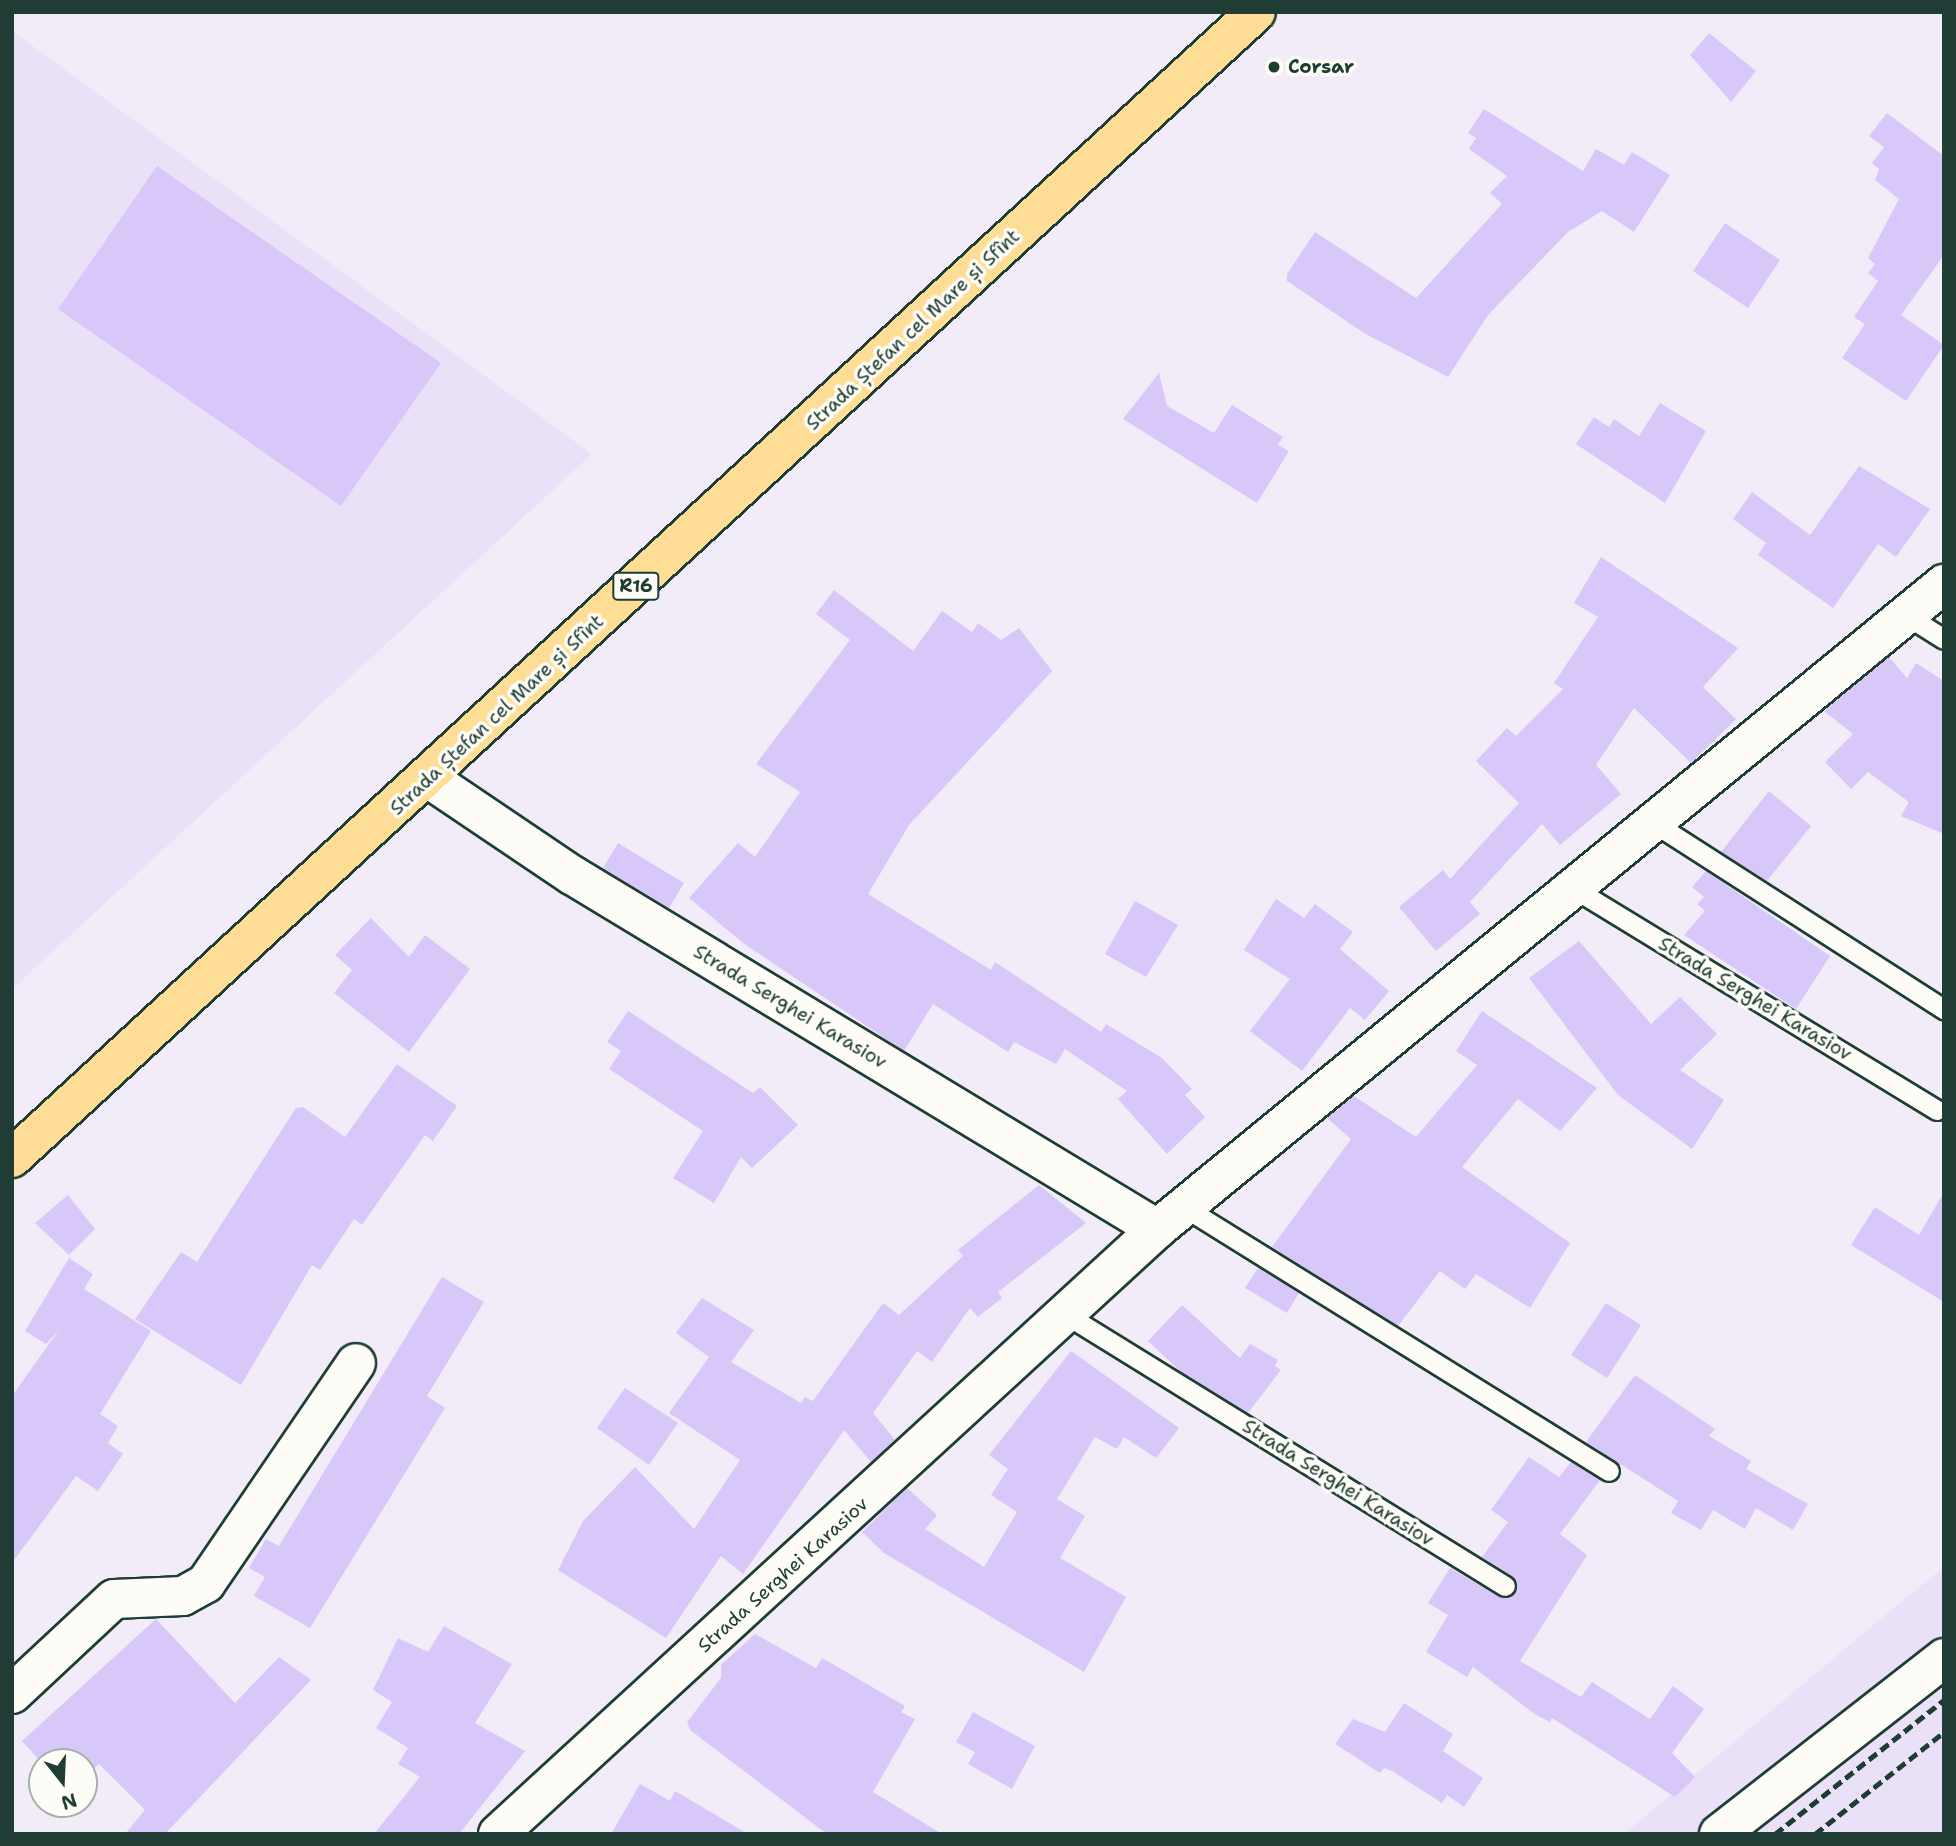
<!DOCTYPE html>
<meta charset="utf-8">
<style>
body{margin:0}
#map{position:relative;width:1956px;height:1846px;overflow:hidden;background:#f2ecf8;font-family:"Shantell Sans",sans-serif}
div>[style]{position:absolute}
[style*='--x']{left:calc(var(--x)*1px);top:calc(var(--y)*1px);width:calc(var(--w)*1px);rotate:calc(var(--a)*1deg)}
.built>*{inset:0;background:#eae1f8}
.building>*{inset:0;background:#d8c7f9}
.roads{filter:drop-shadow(2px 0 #1f3d34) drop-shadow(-2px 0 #1f3d34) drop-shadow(0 2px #1f3d34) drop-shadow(0 -2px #1f3d34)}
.lane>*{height:19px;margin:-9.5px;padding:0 9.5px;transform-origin:9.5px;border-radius:9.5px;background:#fdfcf7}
.street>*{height:38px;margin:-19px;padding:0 19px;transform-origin:19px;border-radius:19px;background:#fdfcf7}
.primary>*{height:38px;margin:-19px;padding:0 19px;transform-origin:19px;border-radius:19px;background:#fedd96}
.rail>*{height:5px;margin-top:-2.5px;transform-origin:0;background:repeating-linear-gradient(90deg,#1f3d34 0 10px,transparent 0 15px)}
.dots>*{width:19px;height:19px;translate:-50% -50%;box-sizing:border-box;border:4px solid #fdfcf7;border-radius:50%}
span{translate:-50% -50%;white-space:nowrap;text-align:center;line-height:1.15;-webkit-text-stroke:7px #fdfcf7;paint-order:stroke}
.shield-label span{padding:2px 5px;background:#fdfcf7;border:2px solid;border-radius:5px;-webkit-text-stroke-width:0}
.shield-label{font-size:18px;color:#1f3d34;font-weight:700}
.poi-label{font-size:19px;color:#1f3d34;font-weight:700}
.left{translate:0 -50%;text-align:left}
.street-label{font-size:19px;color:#1f3d34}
.frame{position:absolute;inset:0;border:14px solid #1f3d34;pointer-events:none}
.north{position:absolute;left:28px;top:1748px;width:70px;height:70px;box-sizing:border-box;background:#fdfcf7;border:2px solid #a4b0a9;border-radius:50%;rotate:162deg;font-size:19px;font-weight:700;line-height:28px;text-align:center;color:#1f3d34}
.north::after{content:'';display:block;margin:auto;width:24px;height:32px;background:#1f3d34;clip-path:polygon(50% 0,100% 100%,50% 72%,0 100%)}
</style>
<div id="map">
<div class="built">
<div style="clip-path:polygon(12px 31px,592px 454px,12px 989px)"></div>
<div style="clip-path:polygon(1944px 1567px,1944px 1834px,1624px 1834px,1895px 1607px)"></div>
</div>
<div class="building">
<div style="clip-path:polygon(1709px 33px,1756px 71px,1731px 102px,1690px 55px)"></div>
<div style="clip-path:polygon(1484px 109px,1583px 171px,1596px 149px,1624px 165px,1632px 152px,1670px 175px,1634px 232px,1602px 211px,1568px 232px,1488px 315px,1448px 377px,1364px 333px,1287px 281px,1287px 274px,1315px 232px,1416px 298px,1502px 204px,1490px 193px,1507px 176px,1469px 149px,1476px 138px,1468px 133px)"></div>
<div style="clip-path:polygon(1887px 113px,1944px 156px,1944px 255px,1901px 315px,1944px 345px,1906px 401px,1842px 358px,1865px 324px,1854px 317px,1878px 281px,1868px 273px,1875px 264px,1868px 258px,1899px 199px,1875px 180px,1879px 169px,1872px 163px,1884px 147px,1869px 136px)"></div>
<div style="clip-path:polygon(157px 166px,441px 363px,341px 506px,58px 309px)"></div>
<div style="clip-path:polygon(1725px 223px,1780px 260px,1748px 308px,1693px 271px)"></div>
<div style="clip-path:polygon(1159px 373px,1167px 406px,1214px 433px,1232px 405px,1283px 437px,1278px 445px,1289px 451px,1257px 503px,1123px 419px)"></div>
<div style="clip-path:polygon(1660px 403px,1706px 431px,1665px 503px,1576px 444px,1594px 417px,1609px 427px,1614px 419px,1639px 436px)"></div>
<div style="clip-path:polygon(1859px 466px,1930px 509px,1896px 557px,1878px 544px,1833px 608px,1758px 555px,1766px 543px,1733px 519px,1752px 492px,1810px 535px)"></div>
<div style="clip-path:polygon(1601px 557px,1738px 648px,1703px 687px,1736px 719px,1691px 763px,1634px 708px,1596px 765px,1621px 794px,1560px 845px,1542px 824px,1470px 902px,1480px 914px,1436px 951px,1399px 907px,1443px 870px,1450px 879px,1519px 803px,1476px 761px,1507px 728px,1516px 736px,1563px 689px,1554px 683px,1598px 617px,1574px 603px)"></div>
<div style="clip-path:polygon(834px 590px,913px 651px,942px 611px,972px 632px,978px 623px,1001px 640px,1019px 628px,1052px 671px,909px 825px,868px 894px,991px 970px,995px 962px,1101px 1032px,1106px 1024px,1162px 1058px,1192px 1089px,1185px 1095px,1205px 1117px,1167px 1154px,1118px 1099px,1127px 1091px,1065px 1049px,1056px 1064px,1014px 1042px,1008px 1052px,933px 1004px,904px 1051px,743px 943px,689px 898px,738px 843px,755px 857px,800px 792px,756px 764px,850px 640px,816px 614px)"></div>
<div style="clip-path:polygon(1889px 657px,1907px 678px,1916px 663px,1944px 681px,1944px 834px,1901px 816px,1909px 802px,1868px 772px,1851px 789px,1825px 762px,1853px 734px,1824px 711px)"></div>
<div style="clip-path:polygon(1769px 791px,1811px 826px,1767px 881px,1721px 852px)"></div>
<div style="clip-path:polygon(618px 843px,684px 883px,669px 908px,603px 868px)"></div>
<div style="clip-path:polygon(1706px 871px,1830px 956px,1796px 1009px,1684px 935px,1705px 911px,1697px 904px,1704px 897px,1692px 887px)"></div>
<div style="clip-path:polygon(1276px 899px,1304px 918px,1315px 904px,1353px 932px,1340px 949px,1389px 991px,1365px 1020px,1350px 1008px,1302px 1071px,1250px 1031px,1290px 979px,1244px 950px)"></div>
<div style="clip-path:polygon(1135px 901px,1178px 925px,1146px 977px,1105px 954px)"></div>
<div style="clip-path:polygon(371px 918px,409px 957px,425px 935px,470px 969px,409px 1052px,334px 993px,352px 970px,335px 955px)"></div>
<div style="clip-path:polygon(1579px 941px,1651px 1024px,1680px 997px,1717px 1034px,1680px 1070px,1724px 1100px,1692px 1149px,1618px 1095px,1529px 978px)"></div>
<div style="clip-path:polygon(628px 1011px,753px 1093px,760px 1087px,798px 1125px,752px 1168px,741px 1157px,714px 1203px,673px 1178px,703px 1131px,609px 1069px,621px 1051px,607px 1042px)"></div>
<div style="clip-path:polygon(1482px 1011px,1597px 1088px,1560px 1131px,1518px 1099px,1462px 1167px,1570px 1243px,1530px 1308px,1476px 1274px,1465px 1289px,1440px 1271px,1398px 1326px,1272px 1247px,1351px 1139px,1327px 1118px,1354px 1096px,1416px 1137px,1477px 1065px,1456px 1051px)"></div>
<div style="clip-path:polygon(397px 1064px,457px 1106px,433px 1141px,425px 1135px,362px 1225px,354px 1219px,320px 1270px,312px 1265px,241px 1385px,135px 1319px,181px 1252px,197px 1262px,296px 1108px,303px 1107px,345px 1137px)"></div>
<div style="clip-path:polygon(1039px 1185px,1086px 1223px,998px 1292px,1002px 1298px,978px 1317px,970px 1308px,932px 1362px,917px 1351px,873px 1413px,895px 1440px,871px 1462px,844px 1430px,743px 1574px,721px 1556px,666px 1638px,558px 1570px,583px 1521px,635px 1467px,694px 1529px,740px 1460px,669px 1413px,709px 1357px,676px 1333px,702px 1298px,754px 1330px,731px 1362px,801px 1403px,805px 1397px,813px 1401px,883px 1303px,899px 1315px,963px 1256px,958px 1250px)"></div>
<div style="clip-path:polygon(1944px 1192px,1944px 1302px,1851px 1245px,1875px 1207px,1919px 1235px)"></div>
<div style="clip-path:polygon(68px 1195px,95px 1229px,69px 1255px,35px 1223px)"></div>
<div style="clip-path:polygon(69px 1258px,93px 1274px,84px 1289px,151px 1331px,100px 1414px,118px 1426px,108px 1443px,123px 1454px,98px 1491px,76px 1476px,12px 1563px,12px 1396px,59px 1330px,46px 1344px,25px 1331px)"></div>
<div style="clip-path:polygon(1258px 1268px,1299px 1293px,1287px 1313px,1245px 1288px)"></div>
<div style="clip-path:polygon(442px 1277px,484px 1302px,427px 1396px,445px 1408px,310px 1628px,254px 1596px,265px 1577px,249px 1568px,266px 1539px,279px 1546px)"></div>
<div style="clip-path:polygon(1606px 1303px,1641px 1325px,1607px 1378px,1571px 1355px)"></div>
<div style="clip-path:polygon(1182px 1305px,1240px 1358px,1250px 1344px,1278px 1360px,1275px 1366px,1281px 1370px,1248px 1413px,1180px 1371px,1148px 1341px)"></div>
<div style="clip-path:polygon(1071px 1351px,1179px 1428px,1156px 1458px,1124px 1437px,1117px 1449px,1095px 1437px,1057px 1499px,1085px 1516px,1060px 1558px,1126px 1597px,1084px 1672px,884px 1553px,862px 1532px,907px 1488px,937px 1515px,925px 1529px,984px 1567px,1017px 1512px,991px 1495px,1008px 1469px,989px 1455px)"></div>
<div style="clip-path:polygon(1635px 1375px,1715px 1429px,1709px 1436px,1751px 1461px,1746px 1469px,1808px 1504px,1793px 1530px,1756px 1508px,1745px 1529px,1713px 1510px,1701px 1530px,1671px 1513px,1678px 1501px,1586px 1442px)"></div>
<div style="clip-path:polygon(625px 1388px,678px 1423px,649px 1465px,597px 1428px)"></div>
<div style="clip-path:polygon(1529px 1457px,1559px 1477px,1571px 1462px,1600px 1480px,1560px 1534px,1587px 1555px,1520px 1661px,1581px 1697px,1592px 1682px,1650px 1719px,1673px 1686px,1704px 1709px,1672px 1753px,1695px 1777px,1675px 1797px,1552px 1718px,1550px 1722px,1536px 1715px,1473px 1667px,1467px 1677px,1426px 1652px,1448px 1615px,1428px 1603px,1450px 1568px,1499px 1597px,1516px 1592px,1512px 1576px,1482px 1557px,1508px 1522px,1491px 1510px)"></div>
<div style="clip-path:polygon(156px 1619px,235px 1703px,279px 1657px,311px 1680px,165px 1834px,125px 1834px,145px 1810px,99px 1764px,84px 1778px,84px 1762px,42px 1763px,22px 1741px)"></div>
<div style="clip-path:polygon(444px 1626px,512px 1664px,475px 1723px,525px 1751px,459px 1834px,374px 1834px,420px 1777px,398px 1764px,408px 1748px,376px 1728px,392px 1702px,373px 1690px,398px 1638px,428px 1652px)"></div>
<div style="clip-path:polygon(755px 1634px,816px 1668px,822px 1658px,905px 1706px,901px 1712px,915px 1719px,873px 1792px,942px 1834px,827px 1834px,690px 1730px,687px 1722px,721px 1678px,721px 1665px)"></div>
<div style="clip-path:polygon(1404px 1703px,1453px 1734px,1443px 1751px,1483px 1778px,1464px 1807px,1447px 1795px,1442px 1803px,1392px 1771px,1384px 1768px,1380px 1773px,1335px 1744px,1353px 1719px,1385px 1732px)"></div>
<div style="clip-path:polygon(973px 1712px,1035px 1746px,1012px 1789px,968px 1764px,975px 1752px,956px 1742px)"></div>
<div style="clip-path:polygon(640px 1784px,670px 1801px,675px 1791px,748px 1834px,611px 1834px)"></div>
</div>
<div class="roads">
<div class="lane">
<div style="--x:1909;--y:617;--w:41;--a:32.2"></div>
<div style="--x:1654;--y:823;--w:345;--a:32.7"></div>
<div style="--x:1573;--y:888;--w:426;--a:31.4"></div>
<div style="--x:1184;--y:1207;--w:500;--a:31.85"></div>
<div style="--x:1065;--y:1314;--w:517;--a:31.72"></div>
</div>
<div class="street">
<div style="--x:428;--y:778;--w:174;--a:34"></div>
<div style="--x:572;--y:875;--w:684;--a:31.18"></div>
<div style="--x:12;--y:1694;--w:139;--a:-43"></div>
<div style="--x:114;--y:1599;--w:69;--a:-2.5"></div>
<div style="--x:183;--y:1596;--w:26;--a:-29"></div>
<div style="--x:206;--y:1583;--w:266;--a:-55.7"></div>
<div style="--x:498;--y:1834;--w:895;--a:-42.55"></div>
<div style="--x:1157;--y:1229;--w:1018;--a:-39.34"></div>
<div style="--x:1719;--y:1834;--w:286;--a:-38"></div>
</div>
<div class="primary">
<div style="--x:12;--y:1158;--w:1691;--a:-42.65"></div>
</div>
</div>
<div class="rail">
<div style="--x:1775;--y:1834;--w:216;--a:-38.4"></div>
<div style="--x:1815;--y:1834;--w:164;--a:-38.3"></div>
</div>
<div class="dots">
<div style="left:1274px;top:67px;background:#1f3d34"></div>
</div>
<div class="shield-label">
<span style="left:636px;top:586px">R16</span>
</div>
<div class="poi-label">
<span class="left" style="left:1288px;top:67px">Corsar</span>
</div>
<div class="street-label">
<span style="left:913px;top:330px;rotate:-43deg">Strada Ștefan cel Mare și Sfînt</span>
<span style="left:497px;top:715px;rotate:-43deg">Strada Ștefan cel Mare și Sfînt</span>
<span style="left:1755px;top:999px;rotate:31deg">Strada Serghei Karasiov</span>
<span style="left:790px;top:1007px;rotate:31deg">Strada Serghei Karasiov</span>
<span style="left:1338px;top:1483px;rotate:32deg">Strada Serghei Karasiov</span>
<span style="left:783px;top:1575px;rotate:-42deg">Strada Serghei Karasiov</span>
</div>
<div class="frame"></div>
<div class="north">N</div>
</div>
